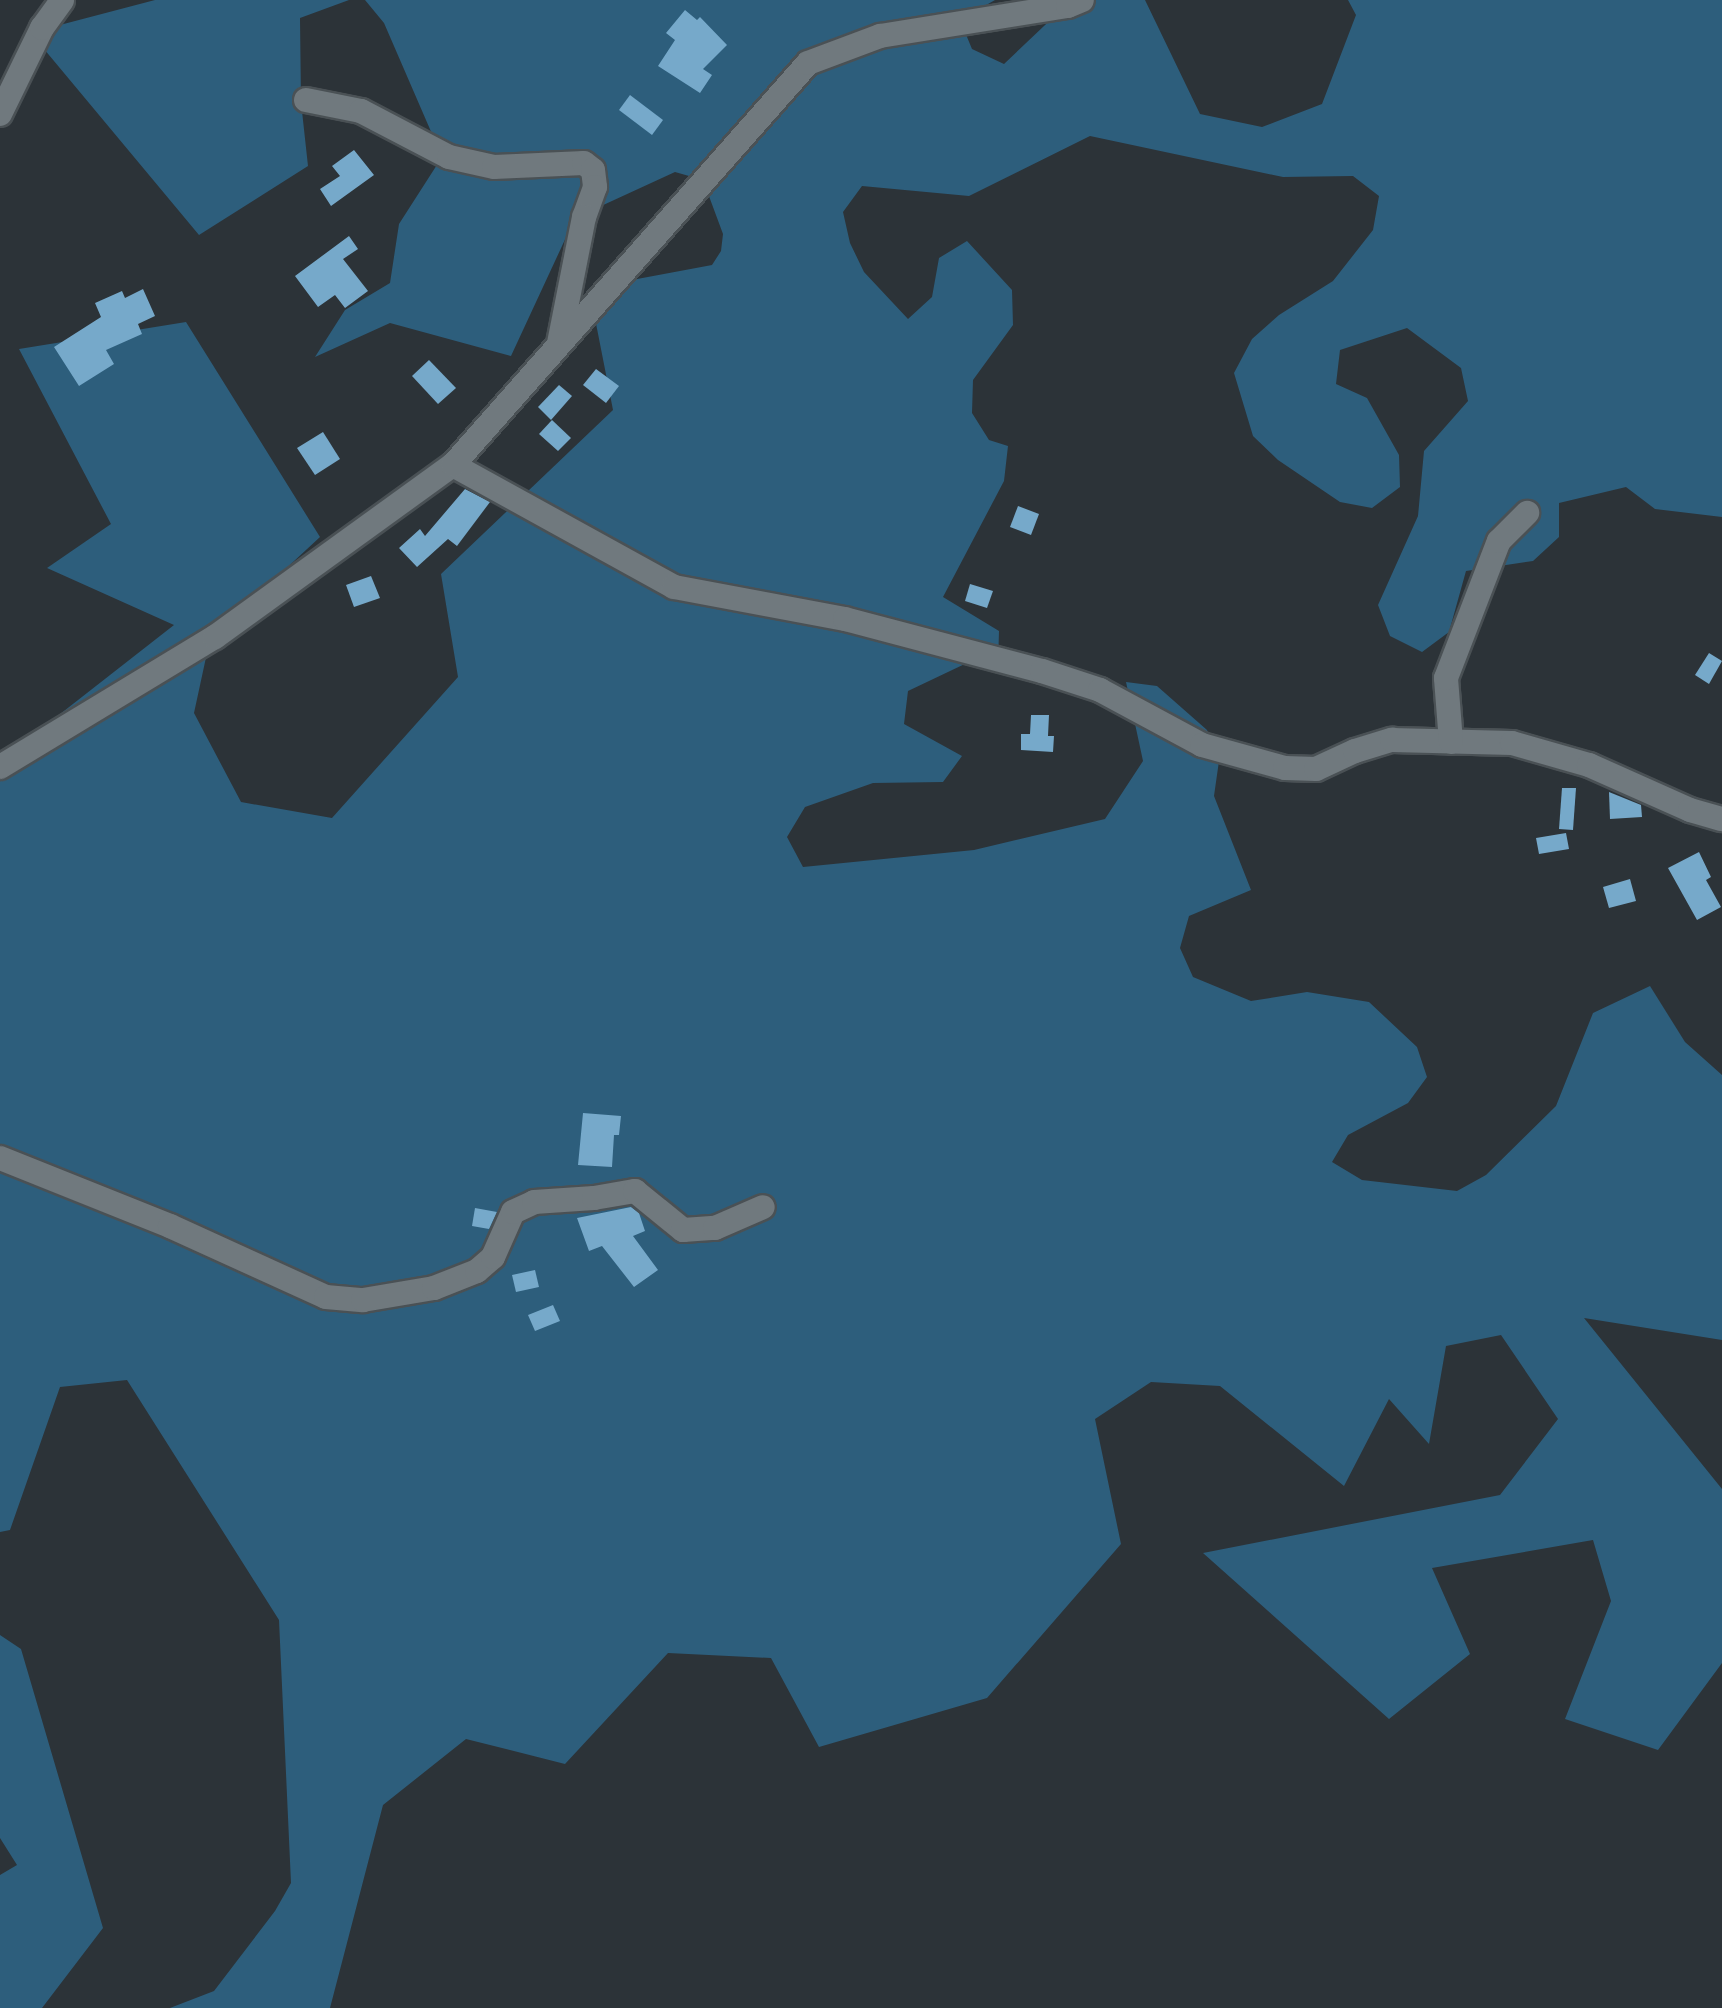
<!DOCTYPE html>
<style>
body{margin:0}
#map{position:relative;width:1722px;height:2008px;overflow:hidden;background:#2c3338;font-family:"Fira Sans",sans-serif}
div>[style]{position:absolute}
[style*='--x']{left:calc(var(--x)*1px);top:calc(var(--y)*1px);width:calc(var(--w)*1px);rotate:calc(var(--a)*1deg)}
.green>*{inset:0;background:#2d5e7c}
.building>*{inset:0;background:#76a9ca}
.roads{filter:drop-shadow(2px 0 #4a5155) drop-shadow(-2px 0 #4a5155) drop-shadow(0 2px #4a5155) drop-shadow(0 -2px #4a5155)}
.minor>*{height:24px;margin:-12px;padding:0 12px;transform-origin:12px;border-radius:12px;background:#70797e}
span{translate:-50% -50%;white-space:nowrap;text-align:center;line-height:1.15;-webkit-text-stroke:8px #22292e;paint-order:stroke}
</style>
<div id="map">
<div class="green">
<div style="clip-path:polygon(155px 0,349px 0,300px 18px,301px 102px,308px 166px,199px 235px,44px 49px,37px 31px)"></div>
<div style="clip-path:polygon(365px 0,995px 0,960px 20px,972px 49px,1004px 64px,1063px 8px,1084px 0,1145px 0,1200px 114px,1262px 127px,1322px 104px,1356px 15px,1348px 0,1722px 0,1722px 517px,1655px 509px,1626px 487px,1559px 503px,1559px 537px,1533px 561px,1466px 571px,1449px 632px,1422px 652px,1390px 636px,1378px 605px,1418px 516px,1424px 451px,1468px 401px,1461px 368px,1407px 328px,1340px 350px,1336px 384px,1367px 398px,1399px 455px,1400px 487px,1372px 508px,1340px 502px,1278px 460px,1253px 436px,1234px 373px,1252px 339px,1279px 315px,1333px 281px,1373px 230px,1379px 196px,1353px 176px,1283px 177px,1090px 136px,969px 196px,862px 186px,843px 212px,850px 243px,864px 272px,908px 319px,932px 297px,939px 258px,967px 241px,1012px 290px,1013px 325px,973px 380px,972px 413px,989px 440px,1008px 446px,1004px 481px,943px 597px,999px 631px,998px 666px,969px 662px,908px 691px,904px 724px,962px 756px,943px 782px,873px 783px,805px 807px,787px 837px,803px 867px,974px 850px,1105px 819px,1143px 761px,1126px 682px,1157px 686px,1207px 730px,1219px 761px,1214px 796px,1251px 890px,1189px 916px,1180px 948px,1193px 977px,1251px 1001px,1307px 992px,1369px 1002px,1417px 1047px,1427px 1077px,1408px 1103px,1348px 1135px,1332px 1162px,1362px 1180px,1457px 1191px,1486px 1175px,1556px 1106px,1593px 1013px,1650px 986px,1685px 1042px,1722px 1075px,1722px 1340px,1584px 1318px,1722px 1489px,1722px 1663px,1658px 1750px,1565px 1719px,1611px 1601px,1593px 1540px,1432px 1568px,1470px 1654px,1389px 1719px,1203px 1553px,1500px 1495px,1558px 1419px,1501px 1335px,1446px 1346px,1429px 1444px,1389px 1399px,1344px 1486px,1220px 1386px,1151px 1382px,1095px 1419px,1121px 1544px,987px 1698px,819px 1747px,771px 1658px,668px 1653px,565px 1764px,466px 1739px,383px 1805px,330px 2008px,170px 2008px,214px 1991px,275px 1911px,291px 1883px,279px 1620px,127px 1380px,60px 1387px,10px 1530px,0 1532px,0 761px,174px 625px,47px 568px,111px 524px,19px 349px,186px 322px,320px 537px,210px 639px,194px 713px,241px 802px,332px 818px,458px 677px,441px 574px,613px 410px,589px 288px,712px 265px,721px 251px,723px 234px,703px 180px,675px 172px,575px 218px,511px 356px,390px 323px,315px 357px,345px 310px,390px 283px,399px 224px,442px 157px,384px 23px)"></div>
<div style="clip-path:polygon(0 1635px,21px 1649px,103px 1928px,42px 2008px,0 2008px,0 1875px,17px 1865px,0 1838px)"></div>
</div>
<div class="building">
<div style="clip-path:polygon(685px 10px,697px 20px,700px 17px,727px 45px,703px 69px,712px 75px,700px 93px,658px 66px,675px 40px,666px 33px)"></div>
<div style="clip-path:polygon(630px 95px,663px 120px,652px 135px,619px 110px)"></div>
<div style="clip-path:polygon(354px 150px,374px 175px,331px 206px,320px 189px,340px 176px,332px 166px)"></div>
<div style="clip-path:polygon(349px 236px,358px 249px,343px 259px,368px 291px,345px 308px,335px 295px,318px 307px,295px 276px)"></div>
<div style="clip-path:polygon(143px 289px,155px 316px,138px 324px,142px 334px,106px 350px,114px 364px,79px 386px,54px 347px,101px 317px,95px 303px,122px 291px,125px 298px)"></div>
<div style="clip-path:polygon(429px 360px,456px 388px,438px 404px,412px 376px)"></div>
<div style="clip-path:polygon(596px 369px,619px 386px,606px 403px,583px 385px)"></div>
<div style="clip-path:polygon(559px 385px,572px 396px,551px 420px,538px 407px)"></div>
<div style="clip-path:polygon(552px 420px,571px 438px,558px 451px,539px 434px)"></div>
<div style="clip-path:polygon(323px 432px,340px 459px,315px 475px,297px 448px)"></div>
<div style="clip-path:polygon(465px 489px,490px 502px,457px 546px,448px 539px,417px 567px,399px 548px,420px 529px,425px 536px)"></div>
<div style="clip-path:polygon(1018px 506px,1039px 514px,1031px 535px,1010px 527px)"></div>
<div style="clip-path:polygon(371px 576px,380px 598px,354px 607px,346px 585px)"></div>
<div style="clip-path:polygon(970px 584px,993px 591px,987px 608px,965px 601px)"></div>
<div style="clip-path:polygon(1709px 653px,1722px 661px,1709px 684px,1695px 675px)"></div>
<div style="clip-path:polygon(1031px 715px,1049px 715px,1048px 736px,1054px 736px,1053px 752px,1021px 750px,1021px 734px,1030px 734px)"></div>
<div style="clip-path:polygon(1562px 788px,1576px 788px,1573px 830px,1559px 829px)"></div>
<div style="clip-path:polygon(1609px 792px,1641px 805px,1642px 817px,1610px 819px)"></div>
<div style="clip-path:polygon(1566px 833px,1569px 849px,1539px 854px,1536px 838px)"></div>
<div style="clip-path:polygon(1699px 852px,1711px 877px,1706px 880px,1721px 907px,1697px 920px,1668px 868px)"></div>
<div style="clip-path:polygon(1630px 879px,1636px 901px,1609px 908px,1603px 887px)"></div>
<div style="clip-path:polygon(583px 1113px,621px 1116px,619px 1135px,614px 1135px,612px 1167px,578px 1165px)"></div>
<div style="clip-path:polygon(631px 1207px,639px 1213px,645px 1231px,633px 1236px,658px 1270px,634px 1287px,602px 1246px,589px 1251px,577px 1218px)"></div>
<div style="clip-path:polygon(475px 1208px,497px 1212px,489px 1229px,472px 1226px)"></div>
<div style="clip-path:polygon(535px 1270px,539px 1287px,516px 1292px,512px 1275px)"></div>
<div style="clip-path:polygon(553px 1305px,560px 1321px,535px 1331px,528px 1315px)"></div>
</div>
<div class="roads">
<div class="minor">
<div style="--x:306;--y:100;--w:56;--a:11.3"></div>
<div style="--x:361;--y:111;--w:99;--a:27.6"></div>
<div style="--x:449;--y:157;--w:46;--a:12.5"></div>
<div style="--x:494;--y:167;--w:90;--a:-2.5"></div>
<div style="--x:584;--y:163;--w:11;--a:38"></div>
<div style="--x:593;--y:170;--w:17;--a:83"></div>
<div style="--x:595;--y:187;--w:32;--a:110"></div>
<div style="--x:584;--y:217;--w:128;--a:101.2"></div>
<div style="--x:0;--y:114;--w:96;--a:-64"></div>
<div style="--x:42;--y:28;--w:34;--a:-54"></div>
<div style="--x:453;--y:465;--w:252;--a:28.9"></div>
<div style="--x:674;--y:587;--w:174;--a:10.6"></div>
<div style="--x:845;--y:619;--w:204;--a:14.8"></div>
<div style="--x:1042;--y:671;--w:61;--a:18.1"></div>
<div style="--x:1100;--y:690;--w:116;--a:28.3"></div>
<div style="--x:1202;--y:745;--w:86;--a:15.5"></div>
<div style="--x:1285;--y:768;--w:31;--a:2"></div>
<div style="--x:1316;--y:769;--w:43;--a:-24.8"></div>
<div style="--x:1355;--y:751;--w:39;--a:-17"></div>
<div style="--x:1392;--y:740;--w:120;--a:1.4"></div>
<div style="--x:1512;--y:743;--w:80;--a:15.9"></div>
<div style="--x:1589;--y:765;--w:111;--a:24"></div>
<div style="--x:1690;--y:810;--w:33;--a:16"></div>
<div style="--x:1451;--y:742;--w:64;--a:-94.5"></div>
<div style="--x:1446;--y:678;--w:147;--a:-68.9"></div>
<div style="--x:1499;--y:541;--w:40;--a:-45"></div>
<div style="--x:0;--y:767;--w:251;--a:-31.2"></div>
<div style="--x:215;--y:637;--w:294;--a:-35.9"></div>
<div style="--x:453;--y:465;--w:536;--a:-48.55"></div>
<div style="--x:808;--y:63;--w:77;--a:-20.6"></div>
<div style="--x:880;--y:36;--w:190;--a:-9.1"></div>
<div style="--x:1068;--y:6;--w:15;--a:-23"></div>
<div style="--x:0;--y:1158;--w:183;--a:21.8"></div>
<div style="--x:170;--y:1226;--w:171;--a:24.5"></div>
<div style="--x:326;--y:1297;--w:37;--a:5"></div>
<div style="--x:363;--y:1300;--w:72;--a:-9.6"></div>
<div style="--x:434;--y:1288;--w:46;--a:-21.6"></div>
<div style="--x:477;--y:1271;--w:21;--a:-41"></div>
<div style="--x:493;--y:1257;--w:49;--a:-66"></div>
<div style="--x:513;--y:1212;--w:23;--a:-25"></div>
<div style="--x:534;--y:1202;--w:60;--a:-3.8"></div>
<div style="--x:594;--y:1198;--w:42;--a:-9.7"></div>
<div style="--x:635;--y:1191;--w:62;--a:39.1"></div>
<div style="--x:683;--y:1230;--w:32;--a:-4"></div>
<div style="--x:715;--y:1228;--w:52;--a:-23.6"></div>
</div>
</div>
</div>
